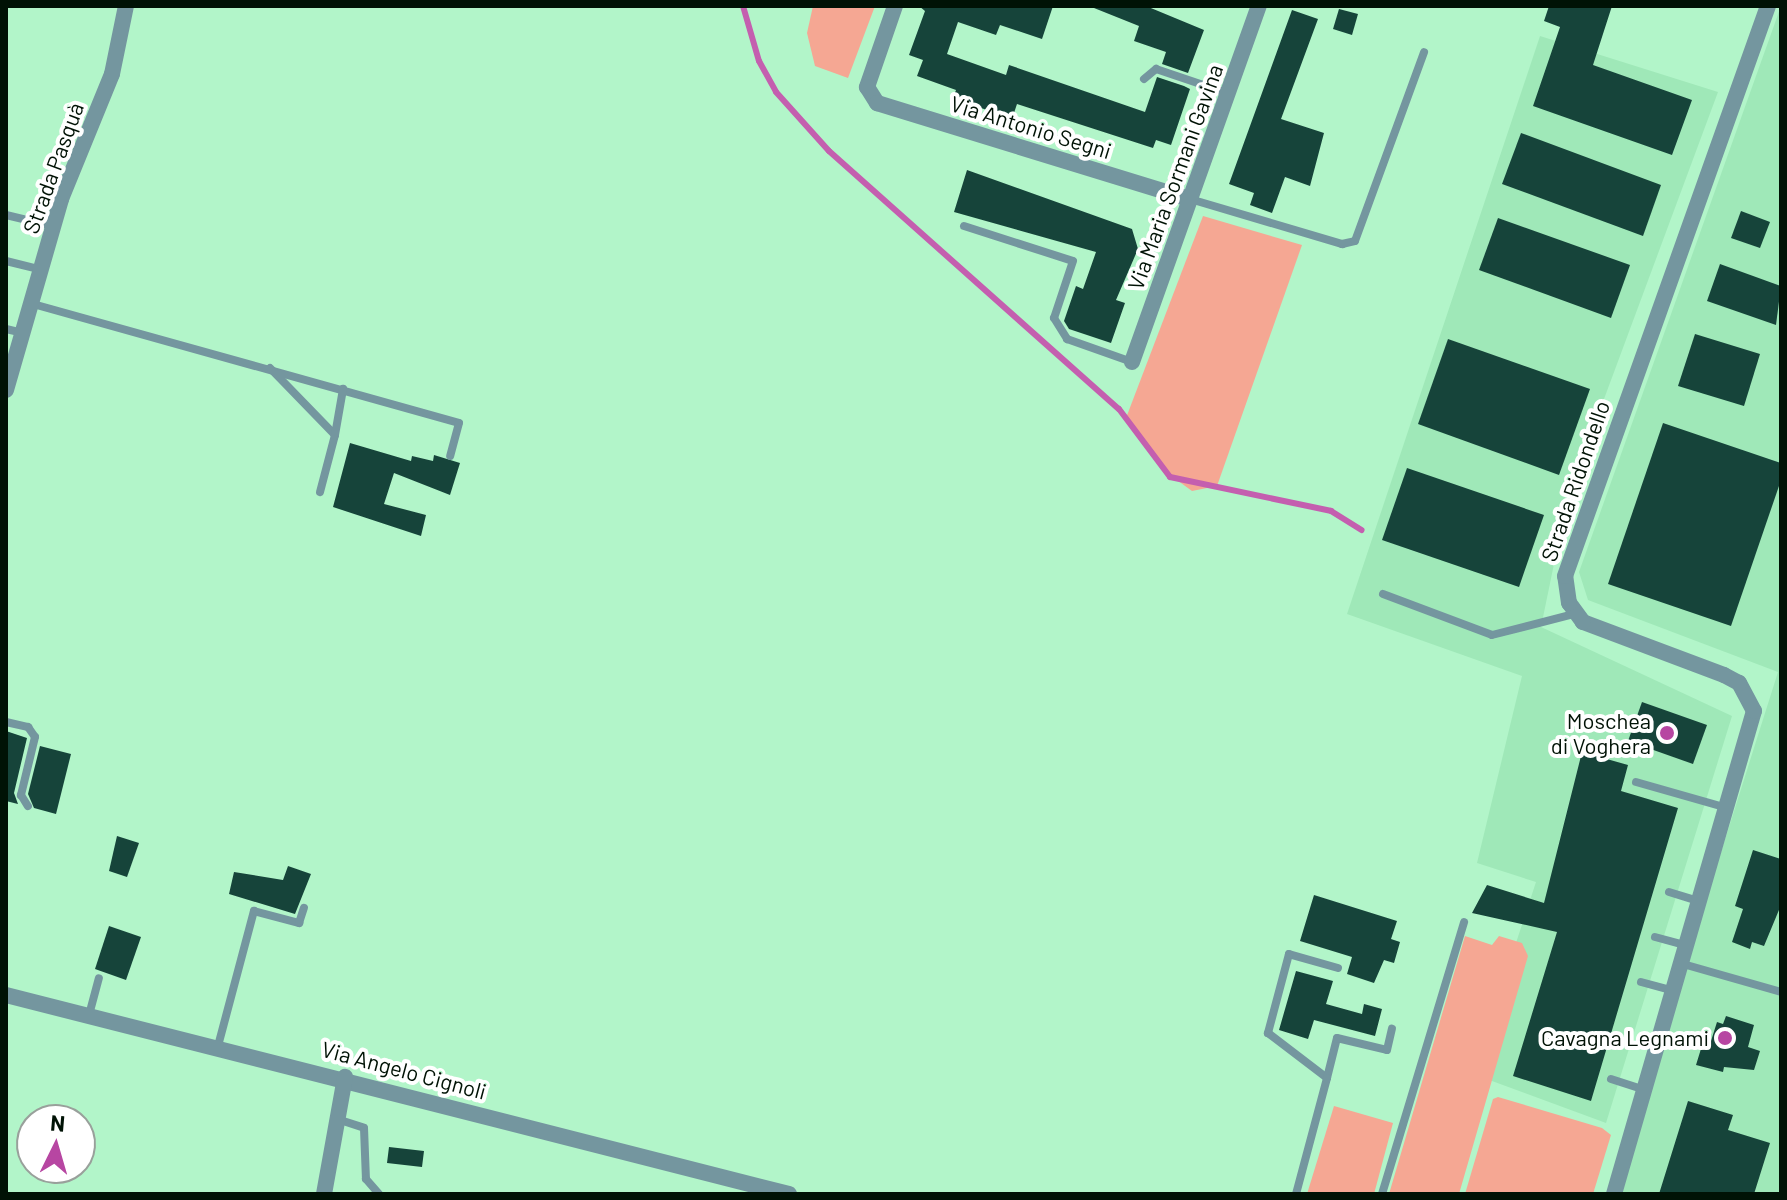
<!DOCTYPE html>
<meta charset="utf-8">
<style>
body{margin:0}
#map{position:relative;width:1787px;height:1200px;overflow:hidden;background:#b2f5c9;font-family:Barlow,sans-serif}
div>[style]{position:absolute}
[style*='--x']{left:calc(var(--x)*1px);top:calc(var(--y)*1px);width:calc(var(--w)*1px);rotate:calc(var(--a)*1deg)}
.built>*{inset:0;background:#9fe8b8}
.green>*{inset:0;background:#f5a793}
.stream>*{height:6px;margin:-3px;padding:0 3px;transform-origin:3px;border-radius:3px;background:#c45faf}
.building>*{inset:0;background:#16443a}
.lane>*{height:8px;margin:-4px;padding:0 4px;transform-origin:4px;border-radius:4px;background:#74969f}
.street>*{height:16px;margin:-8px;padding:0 8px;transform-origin:8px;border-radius:8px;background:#74969f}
.dots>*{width:22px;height:22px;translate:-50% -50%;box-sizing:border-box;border:4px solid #fff;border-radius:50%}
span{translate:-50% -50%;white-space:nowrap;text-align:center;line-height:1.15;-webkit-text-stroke:8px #fff;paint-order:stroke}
.street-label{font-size:22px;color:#001205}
.poi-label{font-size:22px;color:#001205}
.right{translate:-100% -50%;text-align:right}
.frame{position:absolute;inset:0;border:8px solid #001205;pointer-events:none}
.north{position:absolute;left:16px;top:1104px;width:80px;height:80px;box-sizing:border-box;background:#fff;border:2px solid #99a09b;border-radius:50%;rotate:5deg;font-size:22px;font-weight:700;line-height:32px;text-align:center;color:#001205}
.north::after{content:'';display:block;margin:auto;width:28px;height:36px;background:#b746a2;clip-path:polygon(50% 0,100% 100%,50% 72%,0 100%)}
</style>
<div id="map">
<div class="built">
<div style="clip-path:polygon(1781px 6px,1781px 1194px,1613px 1194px,1778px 672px,1588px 600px,1579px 572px)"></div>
<div style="clip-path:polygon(1540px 36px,1718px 92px,1568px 496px,1541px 627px,1732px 716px,1606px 1123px,1473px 1074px,1536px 882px,1477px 863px,1522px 676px,1347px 614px)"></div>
</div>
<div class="green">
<div style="clip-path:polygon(813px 6px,875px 6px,848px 78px,815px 66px,807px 33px)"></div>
<div style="clip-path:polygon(1203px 216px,1302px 245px,1217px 486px,1192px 491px,1170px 475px,1126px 418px)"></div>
<div style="clip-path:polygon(1465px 936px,1492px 945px,1499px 936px,1522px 943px,1528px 956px,1459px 1194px,1389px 1194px)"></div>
<div style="clip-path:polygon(1498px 1097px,1602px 1128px,1611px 1135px,1593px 1194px,1465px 1194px,1493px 1099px)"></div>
<div style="clip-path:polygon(1334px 1106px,1393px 1123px,1374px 1194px,1307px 1194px)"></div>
</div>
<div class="stream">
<div style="--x:743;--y:6;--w:57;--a:73.8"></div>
<div style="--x:759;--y:61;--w:35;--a:61"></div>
<div style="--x:776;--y:92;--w:79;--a:48.1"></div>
<div style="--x:829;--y:151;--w:388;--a:41.7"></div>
<div style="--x:1119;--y:409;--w:85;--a:53.1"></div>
<div style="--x:1170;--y:477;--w:165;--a:11.9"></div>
<div style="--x:1331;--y:511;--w:36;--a:32"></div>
</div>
<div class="building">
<div style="clip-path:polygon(919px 6px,1053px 6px,1042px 39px,1000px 25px,996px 35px,958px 22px,947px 54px,1006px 75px,1009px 65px,1145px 112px,1157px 77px,1184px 86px,1190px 89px,1171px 145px,1156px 140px,1153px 148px,1017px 104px,1012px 119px,953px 98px,956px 90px,917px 76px,923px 60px,909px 55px,925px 11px)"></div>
<div style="clip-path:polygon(1089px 6px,1146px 6px,1204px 30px,1188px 73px,1162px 64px,1166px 52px,1134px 41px,1139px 26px)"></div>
<div style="clip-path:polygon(1549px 6px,1612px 6px,1593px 65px,1692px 100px,1672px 155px,1533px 106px,1560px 27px,1544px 21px)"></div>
<div style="clip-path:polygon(1339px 9px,1358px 14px,1352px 35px,1333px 29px)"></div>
<div style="clip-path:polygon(1292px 10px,1318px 19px,1281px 119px,1324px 133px,1310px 186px,1285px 177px,1272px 213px,1250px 205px,1254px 193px,1229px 184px)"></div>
<div style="clip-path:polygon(1521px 133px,1661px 185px,1643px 236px,1502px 184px)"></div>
<div style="clip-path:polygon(967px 170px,1132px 229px,1138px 249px,1116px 300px,1125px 303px,1111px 343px,1069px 329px,1064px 321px,1076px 286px,1083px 289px,1096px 252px,954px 212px)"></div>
<div style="clip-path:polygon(1741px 211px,1770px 222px,1760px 248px,1731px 238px)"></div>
<div style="clip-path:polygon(1498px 218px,1630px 265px,1611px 318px,1479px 270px)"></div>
<div style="clip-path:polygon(1720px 264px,1781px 286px,1776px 325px,1707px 301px)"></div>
<div style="clip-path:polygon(1695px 334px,1760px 354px,1744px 406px,1678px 386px)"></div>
<div style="clip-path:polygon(1448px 339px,1590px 389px,1559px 475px,1418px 424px)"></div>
<div style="clip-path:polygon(1663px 423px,1781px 463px,1781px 480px,1731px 626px,1608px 584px)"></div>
<div style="clip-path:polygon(350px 443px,411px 461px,412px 456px,433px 461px,434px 455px,460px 463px,450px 495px,394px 473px,384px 504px,426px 515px,421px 536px,333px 507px)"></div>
<div style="clip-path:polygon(1407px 468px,1544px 515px,1519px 587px,1382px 540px)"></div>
<div style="clip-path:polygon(1642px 702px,1707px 725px,1693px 764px,1628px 741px)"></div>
<div style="clip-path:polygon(6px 731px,27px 738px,14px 793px,18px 804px,6px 801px)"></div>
<div style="clip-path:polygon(40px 746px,71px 754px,56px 814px,34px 808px,28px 794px)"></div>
<div style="clip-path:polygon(1582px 752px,1628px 765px,1621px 791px,1678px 808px,1591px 1101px,1513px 1076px,1557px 932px,1472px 913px,1487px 885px,1544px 903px)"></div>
<div style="clip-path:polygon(117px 836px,139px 843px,127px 877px,109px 871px)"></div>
<div style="clip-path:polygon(1753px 850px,1781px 859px,1781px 905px,1764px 946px,1752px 942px,1750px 949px,1732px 942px,1743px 909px,1735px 906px)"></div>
<div style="clip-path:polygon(288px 866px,311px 874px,295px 914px,229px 894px,234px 872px,283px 880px)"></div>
<div style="clip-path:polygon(1314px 895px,1397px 921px,1391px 939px,1400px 942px,1394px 963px,1384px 960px,1374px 983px,1347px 974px,1352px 957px,1300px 941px)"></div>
<div style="clip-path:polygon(109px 926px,141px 937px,126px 980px,95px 969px)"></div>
<div style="clip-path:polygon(1296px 971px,1333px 981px,1326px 1004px,1362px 1014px,1364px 1004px,1382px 1009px,1375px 1036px,1314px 1020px,1308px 1039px,1279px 1030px)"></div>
<div style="clip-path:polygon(1726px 1016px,1754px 1025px,1748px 1047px,1760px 1051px,1754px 1070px,1724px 1067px,1723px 1072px,1696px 1065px,1704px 1039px,1711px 1041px,1717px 1022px,1723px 1024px)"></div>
<div style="clip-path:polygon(1688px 1101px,1733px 1115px,1728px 1130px,1770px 1143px,1754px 1194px,1659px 1194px)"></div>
<div style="clip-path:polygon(389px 1147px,424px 1151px,422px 1167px,387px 1163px)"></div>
</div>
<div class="lane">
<div style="--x:1144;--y:79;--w:16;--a:-40"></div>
<div style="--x:1156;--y:69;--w:75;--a:18.7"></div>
<div style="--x:1190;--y:199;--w:159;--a:16.5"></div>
<div style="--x:1342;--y:244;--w:13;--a:-13"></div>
<div style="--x:1355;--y:241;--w:201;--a:-69.9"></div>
<div style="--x:6;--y:215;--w:47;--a:13.4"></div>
<div style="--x:964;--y:226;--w:114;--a:17.8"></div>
<div style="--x:1073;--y:261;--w:60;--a:108.4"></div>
<div style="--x:1054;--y:318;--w:25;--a:58"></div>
<div style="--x:1067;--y:339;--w:69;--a:19.5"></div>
<div style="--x:6;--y:261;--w:36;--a:14"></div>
<div style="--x:33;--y:304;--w:442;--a:15.6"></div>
<div style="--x:459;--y:423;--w:34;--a:105"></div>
<div style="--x:6;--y:329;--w:17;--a:13"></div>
<div style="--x:270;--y:368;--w:93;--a:45.9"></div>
<div style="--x:335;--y:435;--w:59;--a:104.7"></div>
<div style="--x:335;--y:435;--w:47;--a:-80.1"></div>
<div style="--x:1383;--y:594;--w:116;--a:20.6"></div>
<div style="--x:1492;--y:635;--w:85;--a:-14.4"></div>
<div style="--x:6;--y:722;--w:23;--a:13"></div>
<div style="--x:28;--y:727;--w:12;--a:55"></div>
<div style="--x:35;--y:737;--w:60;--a:103.6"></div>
<div style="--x:21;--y:795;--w:13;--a:58"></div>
<div style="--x:1636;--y:782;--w:95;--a:15.9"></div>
<div style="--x:1669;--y:892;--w:31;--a:17"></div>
<div style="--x:1655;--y:937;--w:34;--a:15"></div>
<div style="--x:1683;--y:964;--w:102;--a:15.9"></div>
<div style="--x:1338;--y:968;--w:51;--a:-164.1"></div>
<div style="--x:1289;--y:954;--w:82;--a:104.9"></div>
<div style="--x:1268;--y:1033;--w:74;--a:37.3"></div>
<div style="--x:1327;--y:1078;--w:41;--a:-76"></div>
<div style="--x:1337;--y:1038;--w:51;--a:13.5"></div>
<div style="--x:1387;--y:1050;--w:22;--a:-77"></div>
<div style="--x:1641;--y:982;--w:35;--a:15"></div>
<div style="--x:89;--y:1015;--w:38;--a:-75"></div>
<div style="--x:218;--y:1046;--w:140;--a:-75.1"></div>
<div style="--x:254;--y:911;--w:47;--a:14.9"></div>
<div style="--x:299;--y:923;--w:16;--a:-72"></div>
<div style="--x:1611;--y:1079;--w:35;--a:18"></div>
<div style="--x:337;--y:1119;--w:28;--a:18"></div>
<div style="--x:364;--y:1128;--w:51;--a:87.8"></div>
<div style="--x:366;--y:1179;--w:20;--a:49"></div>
<div style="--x:1296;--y:1194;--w:120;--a:-75"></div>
<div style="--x:1382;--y:1194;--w:284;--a:-73.2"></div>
</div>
<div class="street">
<div style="--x:895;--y:6;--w:86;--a:109.1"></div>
<div style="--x:867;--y:87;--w:19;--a:58"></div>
<div style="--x:877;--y:103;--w:327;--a:17.1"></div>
<div style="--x:1132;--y:362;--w:378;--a:-70.4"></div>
<div style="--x:6;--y:390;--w:199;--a:-73.9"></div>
<div style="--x:61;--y:199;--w:135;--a:-67.8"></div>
<div style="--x:112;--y:74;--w:69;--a:-78.4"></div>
<div style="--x:6;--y:995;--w:808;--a:14.26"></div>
<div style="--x:324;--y:1194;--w:119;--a:-79.8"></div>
<div style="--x:1614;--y:1194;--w:503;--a:-73.84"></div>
<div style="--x:1754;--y:711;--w:32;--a:-118"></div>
<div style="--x:1739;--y:683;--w:17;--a:-152"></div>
<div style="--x:1724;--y:675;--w:151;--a:-159.4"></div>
<div style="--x:1583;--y:622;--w:24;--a:-126"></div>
<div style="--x:1569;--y:603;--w:27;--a:-98"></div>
<div style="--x:1565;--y:576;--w:605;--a:-70.4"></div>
</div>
<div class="dots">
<div style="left:1667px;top:733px;background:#b746a2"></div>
<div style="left:1725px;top:1038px;background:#b746a2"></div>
</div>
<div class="street-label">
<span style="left:1031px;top:127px;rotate:17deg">Via Antonio Segni</span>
<span style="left:53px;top:168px;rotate:-70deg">Strada Pasquà</span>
<span style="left:1175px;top:177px;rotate:-70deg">Via Maria Sormani Gavina</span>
<span style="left:1575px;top:481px;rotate:-71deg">Strada Ridondello</span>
<span style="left:404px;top:1070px;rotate:15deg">Via Angelo Cignoli</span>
</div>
<div class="poi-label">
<span class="right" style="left:1651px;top:733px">Moschea<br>di Voghera</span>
<span class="right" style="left:1709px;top:1038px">Cavagna Legnami</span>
</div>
<div class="frame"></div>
<div class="north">N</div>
</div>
